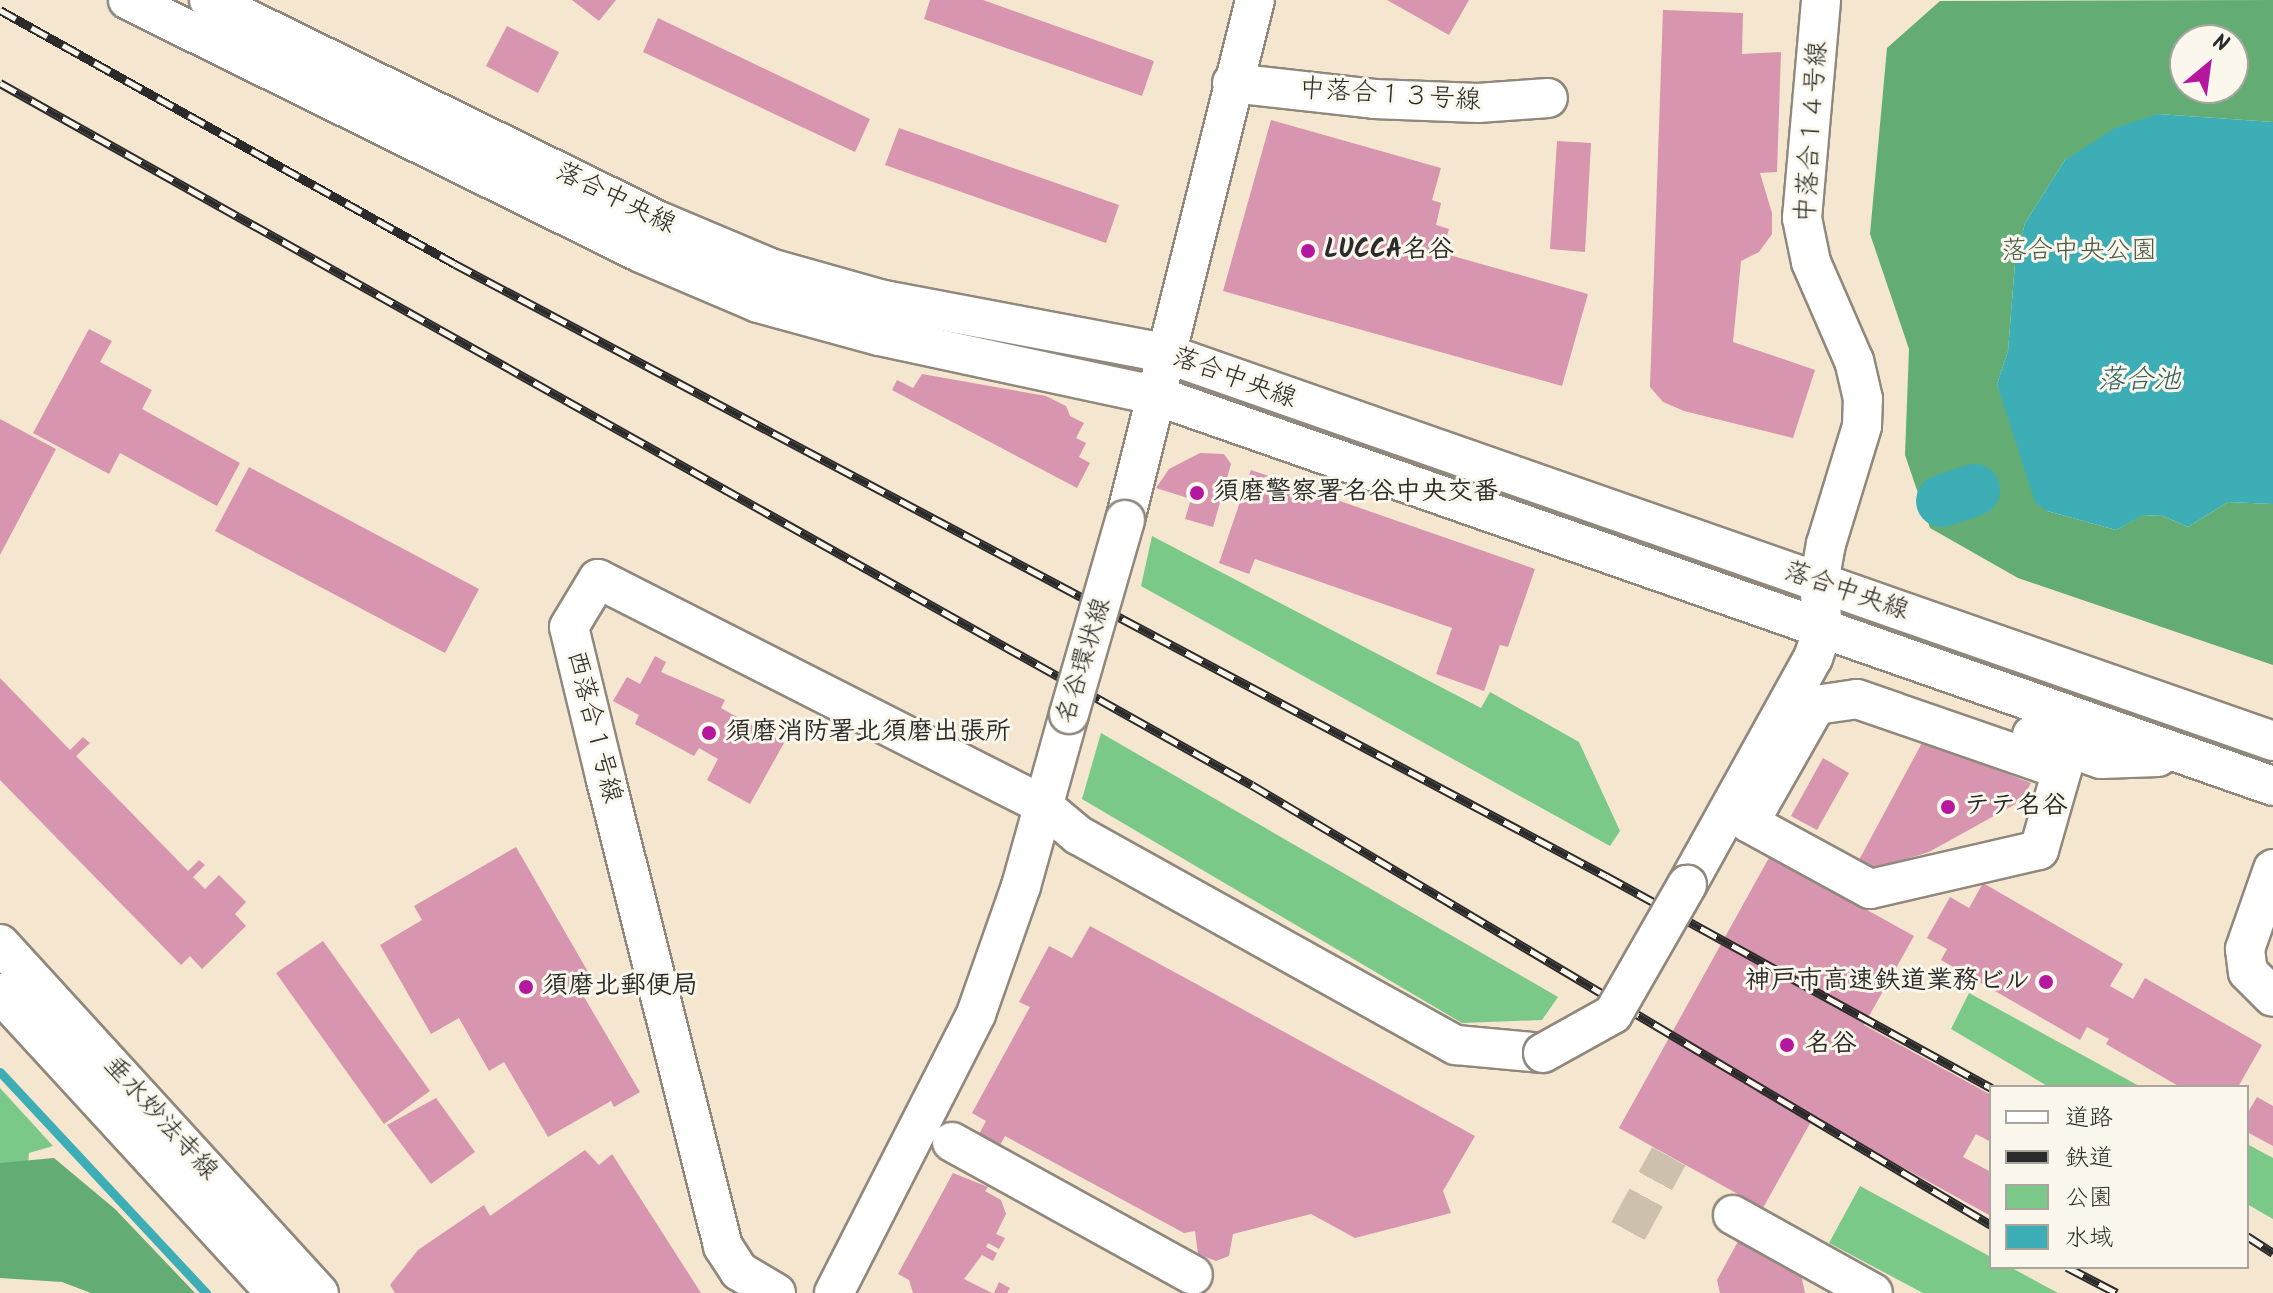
<!DOCTYPE html>
<meta charset="utf-8">
<style>
body{margin:0}
#map{position:relative;width:2273px;height:1293px;overflow:hidden;background:#f5e6cf;font-family:Kalam,"Klee One",sans-serif}
div>[style]{position:absolute}
[style*='--x']{left:calc(var(--x)*1px);top:calc(var(--y)*1px);width:calc(var(--w)*1px);rotate:calc(var(--a)*1deg)}
.green>*{inset:0;background:#7ac989}
.forest>*{inset:0;background:#63ad75}
.water>*{inset:0;background:#3daeb6}
.stream>*{height:9px;margin:-4.5px;padding:0 4.5px;transform-origin:4.5px;border-radius:4.5px;background:#3daeb6}
.river>*{height:52px;margin:-26px;padding:0 26px;transform-origin:26px;border-radius:26px;background:#3daeb6}
.building>*{inset:0;background:#d895af}
.minor-tunnel>*{height:38px;margin-top:-19px;transform-origin:0;background:repeating-linear-gradient(90deg,#cdc1ae 0 38px,transparent 0 57px)}
.roads{filter:drop-shadow(2px 0 #90887d) drop-shadow(-2px 0 #90887d) drop-shadow(0 2px #90887d) drop-shadow(0 -2px #90887d)}
.minor>*{height:38px;margin:-19px;padding:0 19px;transform-origin:19px;border-radius:19px;background:#fff}
.rail>*{height:9px;margin-top:-4.5px;transform-origin:0;background:repeating-linear-gradient(90deg,#fbf7ec 0 18px,#2b2b2b 0 36px);box-sizing:border-box;border-block:2px solid #2b2b2b}
.bridges{filter:drop-shadow(2px 0 #90887d) drop-shadow(-2px 0 #90887d) drop-shadow(0 2px #90887d) drop-shadow(0 -2px #90887d)}
.minor-bridge>*{height:38px;margin:-19px;padding:0 19px;transform-origin:19px;border-radius:19px;background:#fff}
.dots>*{width:22px;height:22px;translate:-50% -50%;box-sizing:border-box;border:4px solid #fbf7ec;border-radius:50%}
span{translate:-50% -50%;white-space:nowrap;text-align:center;line-height:1.15;-webkit-text-stroke:6px #fbf7ec;paint-order:stroke}
.street-label{font-size:26px;color:#2b2b2b}
.poi-label{font-size:26px;color:#2b2b2b;font-weight:700}
.left{translate:0 -50%;text-align:left}
.right{translate:-100% -50%;text-align:right}
.park-label{font-size:26px;color:#435a47}
.water-label{font-size:28px;color:#325f63;font-style:italic}
.legend{position:absolute;left:1989px;top:1085px;width:260px;height:184px;box-sizing:border-box;background:#fbf7ec;border:2px solid #a8a59f;margin:0;padding:10px 14px;list-style:none;font-size:24px;color:#2b2b2b}
.legend li{display:flex;align-items:center;gap:16px;height:40px}
.legend b{width:40px;border:2px solid #a8a59f}
.north{position:absolute;left:2169px;top:24px;width:80px;height:80px;box-sizing:border-box;background:#fbf7ec;border:2px solid #a8a59f;border-radius:50%;rotate:29deg;font-size:22px;font-weight:700;line-height:32px;text-align:center;color:#2b2b2b}
.north::after{content:'';display:block;margin:auto;width:28px;height:36px;background:#b5179e;clip-path:polygon(50% 0,100% 100%,50% 72%,0 100%)}
</style>
<div id="map">
<div class="green">
<div style="clip-path:polygon(1152px 536px,1481px 708px,1490px 692px,1579px 742px,1620px 831px,1610px 846px,1141px 586px)"></div>
<div style="clip-path:polygon(1101px 733px,1558px 997px,1542px 1020px,1462px 1023px,1082px 799px)"></div>
<div style="clip-path:polygon(1969px 993px,2141px 1087px,2049px 1087px,1951px 1029px)"></div>
<div style="clip-path:polygon(0 1088px,53px 1146px,29px 1153px,26px 1186px,0 1229px)"></div>
<div style="clip-path:polygon(2247px 1144px,2273px 1158px,2273px 1219px,2247px 1204px)"></div>
<div style="clip-path:polygon(1860px 1186px,1991px 1257px,1991px 1267px,2010px 1267px,2058px 1293px,1923px 1293px,1829px 1243px)"></div>
</div>
<div class="forest">
<div style="clip-path:polygon(evenodd,2273px 0,2273px 122px,2158px 114px,2065px 160px,2025px 223px,2015px 263px,2008px 351px,1997px 384px,2047px 511px,2116px 530px,2142px 515px,2163px 516px,2188px 527px,2228px 502px,2273px 504px,2273px 665px,2018px 578px,1930px 528px,1905px 455px,1909px 349px,1870px 234px,1887px 48px,1940px 1px,2273px 0,2185px 40px,2233px 40px,2233px 88px,2185px 88px,2185px 40px)"></div>
<div style="clip-path:polygon(54px 1158px,115px 1209px,195px 1293px,91px 1293px,62px 1282px,0 1278px,0 1163px)"></div>
</div>
<div class="water">
<div style="clip-path:polygon(2158px 114px,2273px 122px,2273px 504px,2228px 502px,2188px 527px,2163px 516px,2143px 515px,2116px 530px,2047px 511px,2035px 502px,1997px 384px,2008px 351px,2015px 263px,2025px 223px,2065px 160px,2115px 128px)"></div>
</div>
<div class="stream">
<div style="--x:0;--y:1072;--w:302;--a:47"></div>
</div>
<div class="river">
<div style="--x:1942;--y:501;--w:34;--a:-19"></div>
</div>
<div class="building">
<div style="clip-path:polygon(572px 0,616px 0,599px 21px)"></div>
<div style="clip-path:polygon(930px 0,983px 0,1154px 61px,1142px 96px,924px 19px)"></div>
<div style="clip-path:polygon(1387px 0,1469px 0,1449px 35px)"></div>
<div style="clip-path:polygon(1663px 10px,1743px 13px,1742px 54px,1781px 52px,1777px 172px,1760px 173px,1772px 213px,1772px 234px,1759px 252px,1741px 261px,1733px 342px,1815px 370px,1793px 438px,1684px 411px,1663px 402px,1650px 387px)"></div>
<div style="clip-path:polygon(658px 18px,870px 119px,855px 152px,643px 52px)"></div>
<div style="clip-path:polygon(507px 26px,559px 52px,538px 93px,486px 66px)"></div>
<div style="clip-path:polygon(1271px 120px,1441px 168px,1432px 200px,1441px 203px,1436px 225px,1449px 229px,1442px 253px,1588px 294px,1562px 386px,1223px 291px)"></div>
<div style="clip-path:polygon(899px 128px,1119px 205px,1106px 243px,885px 165px)"></div>
<div style="clip-path:polygon(1557px 141px,1591px 143px,1585px 252px,1550px 249px)"></div>
<div style="clip-path:polygon(89px 329px,112px 341px,100px 362px,152px 390px,142px 409px,240px 463px,217px 506px,120px 453px,109px 474px,33px 433px)"></div>
<div style="clip-path:polygon(922px 374px,1046px 396px,1066px 406px,1070px 416px,1084px 423px,1076px 438px,1086px 443px,1079px 457px,1090px 463px,1077px 488px,892px 390px,897px 380px,913px 388px)"></div>
<div style="clip-path:polygon(0 419px,56px 449px,0 555px)"></div>
<div style="clip-path:polygon(1200px 453px,1224px 454px,1231px 464px,1213px 527px,1185px 519px,1191px 499px,1156px 488px,1169px 469px)"></div>
<div style="clip-path:polygon(249px 467px,479px 589px,445px 653px,215px 531px)"></div>
<div style="clip-path:polygon(1251px 470px,1535px 569px,1508px 647px,1500px 645px,1484px 691px,1436px 674px,1452px 628px,1255px 559px,1249px 574px,1219px 563px)"></div>
<div style="clip-path:polygon(655px 656px,666px 662px,661px 672px,725px 700px,721px 708px,784px 743px,750px 804px,707px 780px,718px 759px,699px 748px,694px 756px,635px 724px,639px 715px,613px 701px,627px 677px,640px 684px)"></div>
<div style="clip-path:polygon(0 678px,70px 750px,83px 737px,90px 743px,76px 756px,188px 871px,199px 860px,205px 865px,193px 877px,205px 889px,219px 875px,246px 902px,235px 914px,246px 926px,202px 969px,190px 956px,181px 965px,0 780px)"></div>
<div style="clip-path:polygon(1923px 741px,2031px 783px,2021px 801px,1929px 852px,1873px 869px,1859px 860px)"></div>
<div style="clip-path:polygon(1823px 758px,1849px 773px,1817px 830px,1791px 816px)"></div>
<div style="clip-path:polygon(516px 847px,591px 977px,577px 985px,640px 1092px,614px 1107px,611px 1101px,548px 1137px,504px 1062px,489px 1071px,459px 1018px,431px 1034px,380px 945px,422px 920px,414px 906px)"></div>
<div style="clip-path:polygon(1770px 856px,1914px 936px,1864px 1025px,1991px 1095px,1991px 1142px,1976px 1134px,1963px 1157px,1991px 1172px,1991px 1216px,1813px 1118px,1763px 1208px,1619px 1128px)"></div>
<div style="clip-path:polygon(1983px 883px,2123px 964px,2110px 986px,2133px 999px,2145px 978px,2262px 1045px,2238px 1087px,2180px 1087px,2106px 1044px,2109px 1039px,2087px 1027px,2080px 1040px,1941px 960px,1947px 949px,1927px 938px,1950px 897px,1969px 908px)"></div>
<div style="clip-path:polygon(1090px 926px,1475px 1136px,1443px 1191px,1451px 1213px,1355px 1238px,1311px 1214px,1233px 1234px,1229px 1256px,1216px 1261px,1198px 1254px,1195px 1231px,1184px 1233px,1005px 1136px,998px 1149px,977px 1138px,986px 1121px,972px 1113px,1030px 1007px,1019px 1002px,1049px 946px,1072px 958px)"></div>
<div style="clip-path:polygon(323px 941px,430px 1091px,384px 1124px,276px 973px)"></div>
<div style="clip-path:polygon(2257px 1097px,2273px 1106px,2273px 1146px,2247px 1132px,2247px 1114px)"></div>
<div style="clip-path:polygon(436px 1098px,475px 1152px,431px 1184px,387px 1125px)"></div>
<div style="clip-path:polygon(585px 1150px,599px 1165px,612px 1154px,701px 1293px,395px 1293px,390px 1285px,418px 1250px,484px 1205px,490px 1216px)"></div>
<div style="clip-path:polygon(953px 1173px,988px 1187px,985px 1191px,1001px 1200px,1006px 1214px,996px 1234px,1005px 1238px,999px 1249px,988px 1243px,986px 1247px,997px 1253px,993px 1261px,982px 1255px,964px 1279px,992px 1293px,913px 1293px,909px 1280px,898px 1274px)"></div>
<div style="clip-path:polygon(1742px 1234px,1799px 1265px,1805px 1293px,1720px 1293px,1717px 1280px)"></div>
<div style="clip-path:polygon(999px 1282px,1010px 1288px,1007px 1293px,994px 1293px)"></div>
</div>
<div class="minor-tunnel">
<div style="--x:1628;--y:1231;--w:85;--a:-61.3"></div>
</div>
<div class="roads">
<div class="minor">
<div style="--x:128;--y:0;--w:572;--a:26.25"></div>
<div style="--x:641;--y:253;--w:127;--a:23.1"></div>
<div style="--x:758;--y:303;--w:125;--a:15.3"></div>
<div style="--x:879;--y:336;--w:281;--a:12.1"></div>
<div style="--x:1154;--y:395;--w:1185;--a:19.26"></div>
<div style="--x:209;--y:0;--w:501;--a:26.16"></div>
<div style="--x:659;--y:221;--w:121;--a:22.9"></div>
<div style="--x:770;--y:268;--w:118;--a:15.7"></div>
<div style="--x:884;--y:300;--w:285;--a:10.7"></div>
<div style="--x:1164;--y:353;--w:1175;--a:19.28"></div>
<div style="--x:1232;--y:83;--w:143;--a:6.4"></div>
<div style="--x:1374;--y:99;--w:104;--a:2.2"></div>
<div style="--x:1478;--y:103;--w:70;--a:-4.1"></div>
<div style="--x:1125;--y:520;--w:536;--a:-75.96"></div>
<div style="--x:1857;--y:699;--w:217;--a:19.1"></div>
<div style="--x:2062;--y:770;--w:83;--a:106"></div>
<div style="--x:2039;--y:850;--w:173;--a:167"></div>
<div style="--x:1870;--y:889;--w:138;--a:-151.4"></div>
<div style="--x:1749;--y:823;--w:136;--a:-60.4"></div>
<div style="--x:1816;--y:705;--w:41;--a:-8.3"></div>
<div style="--x:2032;--y:735;--w:73;--a:19.2"></div>
<div style="--x:2101;--y:759;--w:57;--a:-2"></div>
<div style="--x:2273;--y:869;--w:85;--a:109.3"></div>
<div style="--x:2245;--y:949;--w:23;--a:83"></div>
<div style="--x:2248;--y:972;--w:35;--a:45"></div>
<div style="--x:1687;--y:885;--w:260;--a:-61"></div>
<div style="--x:1813;--y:658;--w:31;--a:-71"></div>
<div style="--x:1823;--y:629;--w:46;--a:-95"></div>
<div style="--x:1819;--y:583;--w:40;--a:-80"></div>
<div style="--x:1826;--y:544;--w:123;--a:-73"></div>
<div style="--x:1862;--y:426;--w:27;--a:-88"></div>
<div style="--x:1863;--y:399;--w:39;--a:-103"></div>
<div style="--x:1854;--y:361;--w:108;--a:-113.5"></div>
<div style="--x:1811;--y:262;--w:45;--a:-101.6"></div>
<div style="--x:1802;--y:218;--w:219;--a:-85"></div>
<div style="--x:0;--y:944;--w:473;--a:47.6"></div>
<div style="--x:0;--y:993;--w:408;--a:47.4"></div>
<div style="--x:952;--y:1142;--w:275;--a:28.9"></div>
<div style="--x:1733;--y:1215;--w:160;--a:29.1"></div>
<div style="--x:776;--y:1293;--w:43;--a:-149.3"></div>
<div style="--x:739;--y:1271;--w:30;--a:-123"></div>
<div style="--x:723;--y:1246;--w:480;--a:-104.1"></div>
<div style="--x:606;--y:780;--w:157;--a:-103.6"></div>
<div style="--x:569;--y:627;--w:56;--a:-58.9"></div>
<div style="--x:598;--y:579;--w:497;--a:26.9"></div>
<div style="--x:1041;--y:804;--w:48;--a:40"></div>
<div style="--x:1078;--y:835;--w:432;--a:29.1"></div>
<div style="--x:1456;--y:1045;--w:87;--a:5.3"></div>
<div style="--x:834;--y:1293;--w:313;--a:-63"></div>
<div style="--x:976;--y:1014;--w:136;--a:-70.6"></div>
<div style="--x:1021;--y:886;--w:179;--a:-74.4"></div>
</div>
</div>
<div class="rail">
<div style="--x:0;--y:10;--w:521;--a:29.17"></div>
<div style="--x:455;--y:264;--w:1304;--a:28"></div>
<div style="--x:1606;--y:876;--w:440;--a:28.8"></div>
<div style="--x:0;--y:83;--w:1435;--a:29.28"></div>
<div style="--x:1252;--y:785;--w:860;--a:30.77"></div>
<div style="--x:2247;--y:1236;--w:31;--a:33"></div>
<div style="--x:2067;--y:1267;--w:56;--a:27.5"></div>
</div>
<div class="bridges">
<div class="minor-bridge">
<div style="--x:1069;--y:714;--w:202;--a:-73.9"></div>
<div style="--x:1543;--y:1053;--w:80;--a:-29.1"></div>
<div style="--x:1613;--y:1014;--w:149;--a:-60.2"></div>
</div>
</div>
<div class="dots">
<div style="left:1308px;top:251px;background:#b5179e"></div>
<div style="left:1197px;top:493px;background:#b5179e"></div>
<div style="left:709px;top:733px;background:#b5179e"></div>
<div style="left:1948px;top:807px;background:#b5179e"></div>
<div style="left:2046px;top:982px;background:#b5179e"></div>
<div style="left:526px;top:987px;background:#b5179e"></div>
<div style="left:1787px;top:1045px;background:#b5179e"></div>
</div>
<div class="street-label">
<span style="left:1390px;top:96px;rotate:4deg">中落合１３号線</span>
<span style="left:1813px;top:132px;rotate:-86deg">中落合１４号線</span>
<span style="left:615px;top:199px;rotate:26deg">落合中央線</span>
<span style="left:1234px;top:379px;rotate:20deg">落合中央線</span>
<span style="left:1846px;top:592px;rotate:19deg">落合中央線</span>
<span style="left:1085px;top:661px;rotate:-73deg">名谷環状線</span>
<span style="left:593px;top:727px;rotate:76deg">西落合１号線</span>
<span style="left:160px;top:1119px;rotate:48deg">垂水妙法寺線</span>
</div>
<div class="poi-label">
<span class="left" style="left:1324px;top:251px">LUCCA名谷</span>
<span class="left" style="left:1213px;top:493px">須磨警察署名谷中央交番</span>
<span class="left" style="left:725px;top:733px">須磨消防署北須磨出張所</span>
<span class="left" style="left:1964px;top:807px">テテ名谷</span>
<span class="right" style="left:2030px;top:982px">神戸市高速鉄道業務ビル</span>
<span class="left" style="left:542px;top:987px">須磨北郵便局</span>
<span class="left" style="left:1805px;top:1045px">名谷</span>
</div>
<div class="park-label">
<span style="left:2079px;top:252px">落合中央公園</span>
</div>
<div class="water-label">
<span style="left:2139px;top:381px">落合池</span>
</div>
<ul class="legend">
<li><b style="height:10px;background:#fff"></b>道路</li>
<li><b style="height:10px;background:#2b2b2b"></b>鉄道</li>
<li><b style="height:22px;background:#7ac989"></b>公園</li>
<li><b style="height:22px;background:#3daeb6"></b>水域</li>
</ul>
<div class="north">N</div>
</div>
